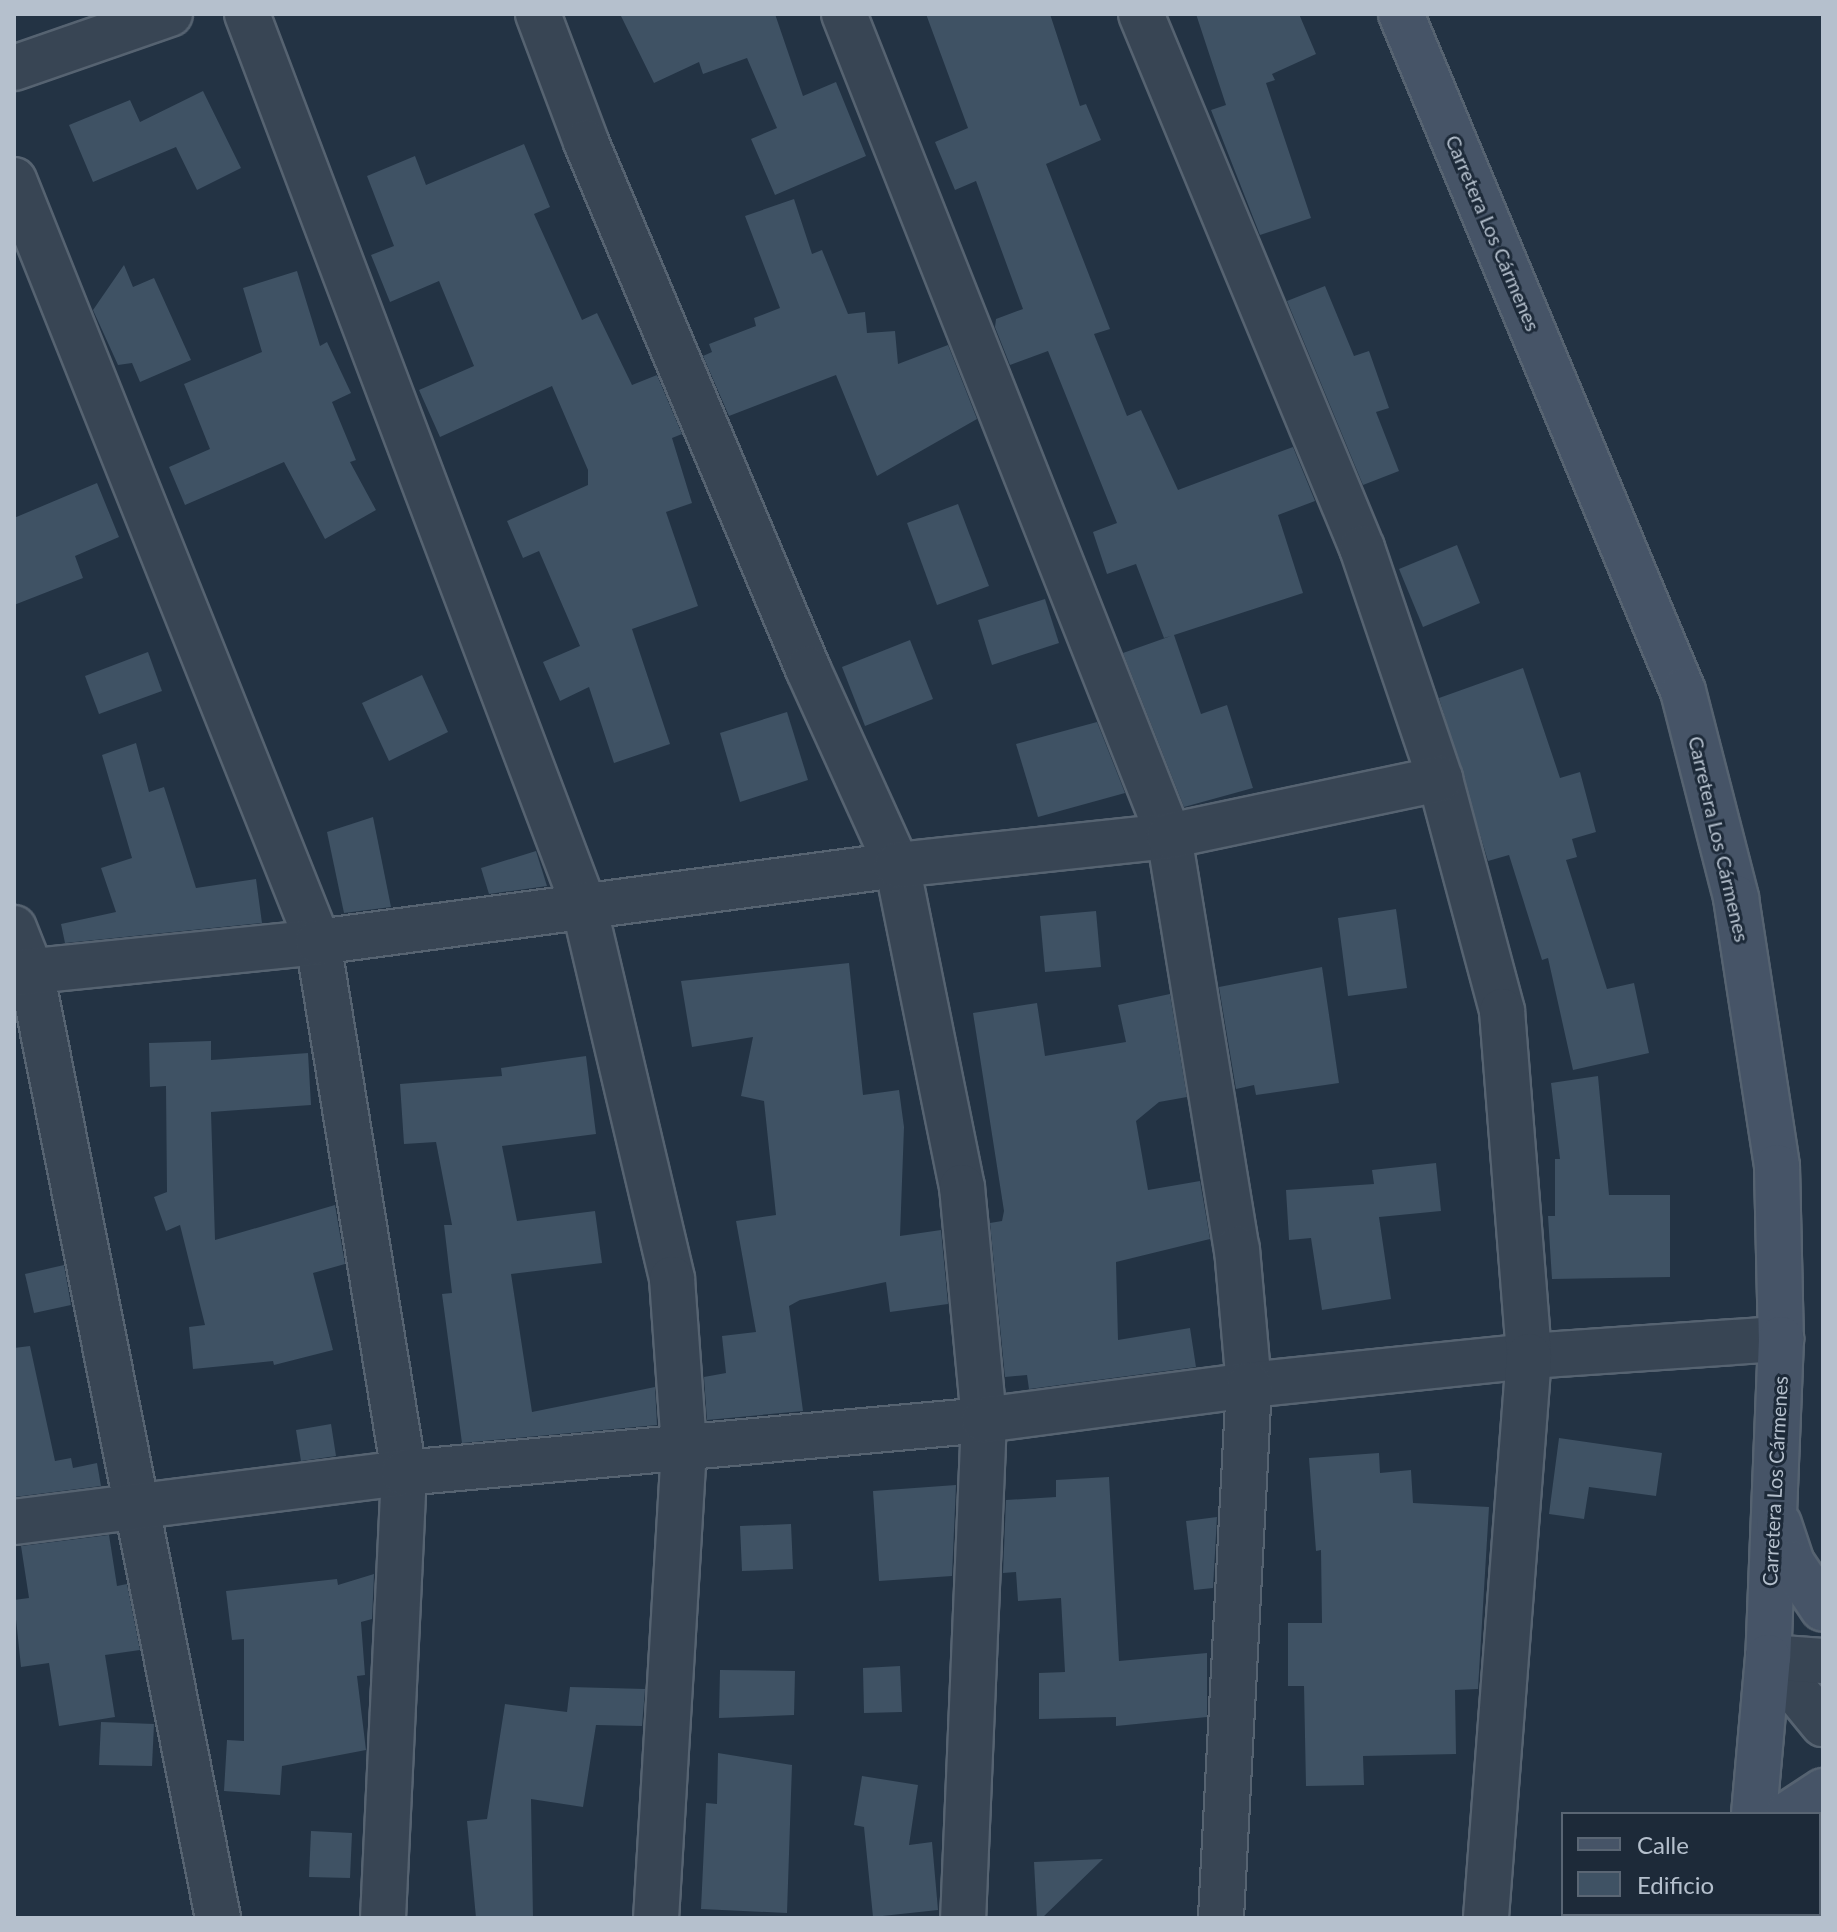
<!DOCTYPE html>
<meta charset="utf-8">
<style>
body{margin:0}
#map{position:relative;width:1837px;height:1932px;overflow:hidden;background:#233344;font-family:Lato,sans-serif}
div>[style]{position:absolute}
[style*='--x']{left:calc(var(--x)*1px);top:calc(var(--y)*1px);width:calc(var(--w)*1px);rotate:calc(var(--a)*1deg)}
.building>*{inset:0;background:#3f5264}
.roads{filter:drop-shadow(2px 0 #566371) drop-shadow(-2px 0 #566371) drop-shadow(0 2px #566371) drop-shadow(0 -2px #566371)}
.street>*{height:44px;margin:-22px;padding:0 22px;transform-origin:22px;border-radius:22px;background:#384554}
.secondary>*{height:44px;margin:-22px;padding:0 22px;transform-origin:22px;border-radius:22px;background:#465467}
span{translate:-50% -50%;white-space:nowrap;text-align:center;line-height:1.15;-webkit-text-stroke:6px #1d2a39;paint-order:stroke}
.street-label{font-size:20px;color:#b5c0cd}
.frame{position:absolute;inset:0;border:16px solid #b5c0cd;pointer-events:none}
.legend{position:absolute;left:1561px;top:1812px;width:260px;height:104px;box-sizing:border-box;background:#1d2a39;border:2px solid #5a6674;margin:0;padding:10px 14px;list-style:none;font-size:24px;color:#b5c0cd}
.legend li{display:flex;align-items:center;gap:16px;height:40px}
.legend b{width:40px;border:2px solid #5a6674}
</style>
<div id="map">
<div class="building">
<div style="clip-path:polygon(620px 14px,775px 14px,803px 96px,836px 82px,866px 156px,775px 195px,751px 139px,777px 128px,747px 58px,703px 74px,699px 62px,654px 83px)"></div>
<div style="clip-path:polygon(926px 14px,1050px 14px,1080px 106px,1086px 104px,1101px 140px,1046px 164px,1110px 329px,1094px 334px,1127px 416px,1141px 410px,1178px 490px,1293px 447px,1315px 501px,1278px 515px,1303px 593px,1174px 635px,1201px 714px,1227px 705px,1253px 788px,1184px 807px,1123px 653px,1171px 636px,1164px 638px,1136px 564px,1107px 574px,1093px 532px,1117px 523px,1048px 351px,1010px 365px,995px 327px,996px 319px,1023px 309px,976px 181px,955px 190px,935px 142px,968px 128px)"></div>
<div style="clip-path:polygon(1196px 14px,1299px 14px,1316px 54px,1272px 74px,1275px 80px,1266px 83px,1311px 218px,1260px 235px,1211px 110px,1226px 105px)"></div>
<div style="clip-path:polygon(203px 91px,241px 168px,197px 190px,176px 147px,93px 182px,69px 125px,130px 100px,140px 122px)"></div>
<div style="clip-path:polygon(524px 144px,550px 207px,534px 214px,582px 320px,597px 313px,632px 385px,657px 375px,682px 434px,672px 438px,692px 503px,666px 512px,698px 606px,632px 629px,670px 744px,614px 763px,589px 687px,560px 701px,543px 662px,580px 646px,539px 551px,523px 558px,507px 521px,588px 485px,588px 470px,552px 386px,440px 437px,419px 390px,474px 366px,439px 281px,390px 302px,371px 255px,394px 246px,367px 176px,415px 156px,426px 185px)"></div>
<div style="clip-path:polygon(794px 199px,812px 254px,822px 250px,848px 314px,865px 312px,867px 333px,895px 331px,898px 364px,948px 345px,977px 419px,877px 476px,836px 375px,729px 416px,703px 356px,712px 352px,709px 344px,756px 326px,754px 318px,780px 308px,745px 216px)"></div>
<div style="clip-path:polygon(124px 265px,133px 287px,154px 278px,191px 360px,140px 382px,132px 363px,118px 365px,93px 310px)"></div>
<div style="clip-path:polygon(297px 271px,320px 346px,327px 342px,351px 393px,332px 402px,356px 460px,350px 462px,376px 510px,325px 539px,284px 462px,185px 505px,169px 467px,210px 449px,184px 384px,262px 352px,243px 288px)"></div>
<div style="clip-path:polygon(1325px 286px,1354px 356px,1369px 351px,1389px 408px,1376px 412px,1399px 471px,1363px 485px,1287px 301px)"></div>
<div style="clip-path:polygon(97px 483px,119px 537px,75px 556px,83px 578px,14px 605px,14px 518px)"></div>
<div style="clip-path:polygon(958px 504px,989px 586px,937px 605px,907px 523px)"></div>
<div style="clip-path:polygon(1457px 545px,1480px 603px,1423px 627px,1399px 569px)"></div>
<div style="clip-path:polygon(1045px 599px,1059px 643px,992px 665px,978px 620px)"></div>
<div style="clip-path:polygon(910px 640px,933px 699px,865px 726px,842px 667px)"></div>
<div style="clip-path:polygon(148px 652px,162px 691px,99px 714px,85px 676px)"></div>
<div style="clip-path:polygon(1523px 668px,1560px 778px,1580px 772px,1596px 832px,1572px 839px,1577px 857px,1566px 860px,1607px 989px,1634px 983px,1649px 1053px,1573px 1070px,1548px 958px,1542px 960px,1509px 855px,1488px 861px,1439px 698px)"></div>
<div style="clip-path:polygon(422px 675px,448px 732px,389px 761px,362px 703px)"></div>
<div style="clip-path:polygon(787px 712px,808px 780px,740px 802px,720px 733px)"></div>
<div style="clip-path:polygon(1097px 722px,1125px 793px,1038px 817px,1016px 744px)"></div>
<div style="clip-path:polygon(136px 743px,149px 792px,164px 787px,196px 888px,256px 879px,262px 923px,65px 943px,61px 924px,116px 912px,101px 868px,132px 858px,102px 755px)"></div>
<div style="clip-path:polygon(373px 817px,391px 907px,344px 913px,327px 832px)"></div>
<div style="clip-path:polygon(536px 851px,547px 886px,489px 894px,481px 868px)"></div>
<div style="clip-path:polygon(1396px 909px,1407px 988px,1348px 996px,1338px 918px)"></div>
<div style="clip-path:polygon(1096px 911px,1101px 967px,1045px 972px,1040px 916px)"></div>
<div style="clip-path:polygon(849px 963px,863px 1095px,899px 1090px,904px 1127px,900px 1236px,941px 1230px,948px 1304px,890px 1312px,886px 1282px,800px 1300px,789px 1306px,803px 1411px,707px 1420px,704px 1377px,726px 1373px,722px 1336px,756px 1332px,736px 1221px,776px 1215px,764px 1101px,741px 1096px,753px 1037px,692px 1047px,681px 981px)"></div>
<div style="clip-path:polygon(1322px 967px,1339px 1083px,1256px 1095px,1254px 1085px,1236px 1089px,1219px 987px)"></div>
<div style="clip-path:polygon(1170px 994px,1187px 1097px,1159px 1102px,1136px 1121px,1148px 1190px,1200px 1181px,1210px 1239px,1116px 1262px,1118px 1340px,1190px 1328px,1196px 1367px,1029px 1389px,1027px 1375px,1005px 1377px,990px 1223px,1002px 1221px,1004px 1211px,973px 1013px,1037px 1003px,1045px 1056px,1126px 1042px,1118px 1005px)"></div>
<div style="clip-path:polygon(211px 1041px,211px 1060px,308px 1053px,311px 1105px,211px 1112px,215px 1240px,335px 1205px,345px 1264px,313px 1273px,333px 1350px,274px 1365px,273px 1361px,193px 1369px,189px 1327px,205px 1325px,180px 1225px,166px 1231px,154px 1197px,167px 1192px,166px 1086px,150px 1087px,149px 1043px)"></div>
<div style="clip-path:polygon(586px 1056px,596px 1134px,502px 1146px,517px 1221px,595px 1211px,602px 1263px,511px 1274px,532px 1412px,655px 1387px,657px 1425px,462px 1443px,442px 1294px,452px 1293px,444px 1225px,452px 1225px,436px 1142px,404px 1144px,400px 1084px,502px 1076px,501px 1068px)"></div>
<div style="clip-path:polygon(1598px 1076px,1609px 1195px,1670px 1195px,1670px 1277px,1552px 1279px,1548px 1216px,1555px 1216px,1555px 1159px,1560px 1159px,1551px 1083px)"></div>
<div style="clip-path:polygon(1436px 1163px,1441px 1211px,1379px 1217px,1391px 1299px,1322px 1310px,1311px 1238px,1289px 1240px,1286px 1190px,1374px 1184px,1372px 1170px)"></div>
<div style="clip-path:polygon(64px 1265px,71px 1305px,34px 1313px,25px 1274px)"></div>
<div style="clip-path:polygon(30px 1346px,55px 1461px,71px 1458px,73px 1468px,97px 1463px,101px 1486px,14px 1497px,14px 1348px)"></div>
<div style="clip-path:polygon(331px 1424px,336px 1456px,301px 1461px,296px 1430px)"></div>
<div style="clip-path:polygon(1559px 1438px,1662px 1453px,1656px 1496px,1589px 1487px,1584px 1519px,1549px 1514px)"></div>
<div style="clip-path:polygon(1379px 1453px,1380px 1473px,1411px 1470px,1413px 1503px,1489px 1507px,1478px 1689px,1455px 1690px,1456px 1754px,1363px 1756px,1364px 1785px,1306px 1786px,1304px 1686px,1288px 1686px,1288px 1623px,1322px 1623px,1321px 1550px,1316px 1551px,1309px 1458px)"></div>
<div style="clip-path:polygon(1109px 1477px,1119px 1661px,1207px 1653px,1207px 1717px,1116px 1726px,1116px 1717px,1039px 1719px,1039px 1673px,1065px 1672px,1061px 1598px,1018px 1601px,1016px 1572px,1003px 1573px,1006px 1500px,1056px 1497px,1056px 1480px)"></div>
<div style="clip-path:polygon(956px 1485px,952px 1576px,879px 1581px,873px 1491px)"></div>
<div style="clip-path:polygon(1217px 1517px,1213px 1588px,1194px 1590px,1186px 1521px)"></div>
<div style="clip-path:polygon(791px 1524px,793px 1569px,742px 1571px,740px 1526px)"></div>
<div style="clip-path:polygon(109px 1535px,117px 1586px,127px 1584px,140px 1650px,105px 1655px,115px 1717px,59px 1726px,49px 1663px,21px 1667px,14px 1600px,29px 1598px,21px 1546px)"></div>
<div style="clip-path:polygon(374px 1574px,372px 1619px,361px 1622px,365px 1675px,357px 1676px,366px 1750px,282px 1766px,280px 1795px,224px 1791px,227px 1740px,244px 1741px,244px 1639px,232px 1640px,226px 1591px,337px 1579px,338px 1585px)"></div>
<div style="clip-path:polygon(900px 1666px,902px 1712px,864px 1713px,863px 1668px)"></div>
<div style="clip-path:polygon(720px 1670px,795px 1671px,794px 1715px,719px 1718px)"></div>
<div style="clip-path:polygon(570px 1687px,645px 1689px,642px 1726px,596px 1725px,583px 1807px,531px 1799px,533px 1918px,476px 1918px,467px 1821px,487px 1819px,505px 1704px,567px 1712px)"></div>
<div style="clip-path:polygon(101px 1722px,154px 1724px,152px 1766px,99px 1765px)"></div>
<div style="clip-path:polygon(718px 1753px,792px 1765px,787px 1913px,701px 1909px,706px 1803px,717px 1804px)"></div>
<div style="clip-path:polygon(862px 1776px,918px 1785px,909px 1845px,932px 1842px,938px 1910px,873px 1917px,864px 1827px,854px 1825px)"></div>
<div style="clip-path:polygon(311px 1831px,352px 1833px,350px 1878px,309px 1877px)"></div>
<div style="clip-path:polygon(1103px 1859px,1042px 1918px,1037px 1918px,1034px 1862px)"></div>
</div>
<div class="roads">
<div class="street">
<div style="--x:247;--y:14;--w:954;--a:69.3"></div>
<div style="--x:584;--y:906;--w:383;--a:76.7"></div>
<div style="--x:672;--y:1279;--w:169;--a:85.9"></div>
<div style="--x:684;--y:1448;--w:471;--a:93.4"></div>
<div style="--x:538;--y:14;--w:137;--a:69.4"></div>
<div style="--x:586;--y:142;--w:572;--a:67.16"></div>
<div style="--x:808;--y:669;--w:215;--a:65.6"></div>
<div style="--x:897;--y:865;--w:328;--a:78.6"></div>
<div style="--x:962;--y:1187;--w:234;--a:84.6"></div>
<div style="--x:984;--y:1420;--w:498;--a:92.4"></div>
<div style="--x:844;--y:14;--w:884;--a:68.43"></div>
<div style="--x:1169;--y:836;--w:419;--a:80.7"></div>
<div style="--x:1237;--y:1249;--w:137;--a:85"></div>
<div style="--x:1249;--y:1385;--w:281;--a:-5.9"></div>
<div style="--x:1529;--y:1356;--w:253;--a:-3.9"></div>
<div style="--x:1141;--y:14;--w:578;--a:67.52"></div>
<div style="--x:1362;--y:548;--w:244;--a:71.3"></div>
<div style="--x:1440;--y:779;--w:240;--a:75"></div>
<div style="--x:1502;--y:1011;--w:346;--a:85.5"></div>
<div style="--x:1529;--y:1356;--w:564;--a:94.38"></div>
<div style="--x:14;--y:68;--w:165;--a:-19.1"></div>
<div style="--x:14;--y:180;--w:820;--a:68.25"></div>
<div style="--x:318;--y:942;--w:538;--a:80.8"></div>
<div style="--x:404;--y:1473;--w:445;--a:92.7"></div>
<div style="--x:14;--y:928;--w:46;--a:68.4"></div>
<div style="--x:31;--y:971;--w:965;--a:78.83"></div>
<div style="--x:14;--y:973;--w:306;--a:-5.8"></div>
<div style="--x:318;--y:942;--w:584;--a:-7.58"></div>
<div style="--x:897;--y:865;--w:274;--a:-6.1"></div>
<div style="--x:1169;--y:836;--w:277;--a:-11.9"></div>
<div style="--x:14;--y:1522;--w:393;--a:-7.2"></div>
<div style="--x:404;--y:1473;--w:582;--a:-5.22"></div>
<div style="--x:984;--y:1420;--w:267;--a:-7.5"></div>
<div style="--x:1249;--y:1385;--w:534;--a:93.01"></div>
<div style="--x:1768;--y:1657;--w:87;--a:50.6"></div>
<div style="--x:1768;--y:1657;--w:55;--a:4.2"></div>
</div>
<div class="secondary">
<div style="--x:1401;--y:14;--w:733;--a:67.39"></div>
<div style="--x:1683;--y:691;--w:214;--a:75.6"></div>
<div style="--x:1736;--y:898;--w:272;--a:81.3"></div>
<div style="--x:1777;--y:1167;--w:172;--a:88.7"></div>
<div style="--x:1781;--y:1339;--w:318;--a:92.3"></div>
<div style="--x:1768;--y:1657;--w:158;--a:95.1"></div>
<div style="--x:1779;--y:1524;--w:41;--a:71.6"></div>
<div style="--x:1792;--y:1563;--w:55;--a:56"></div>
<div style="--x:1788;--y:1814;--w:42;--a:-33.3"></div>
<div style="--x:1745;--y:1918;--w:4;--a:-90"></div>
</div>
</div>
<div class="street-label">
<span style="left:1493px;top:233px;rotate:67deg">Carretera Los Cármenes</span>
<span style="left:1719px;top:839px;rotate:77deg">Carretera Los Cármenes</span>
<span style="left:1775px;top:1481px;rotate:-87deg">Carretera Los Cármenes</span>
</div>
<div class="frame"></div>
<ul class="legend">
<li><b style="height:10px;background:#465467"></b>Calle</li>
<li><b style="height:22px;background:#3f5264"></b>Edificio</li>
</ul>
</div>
